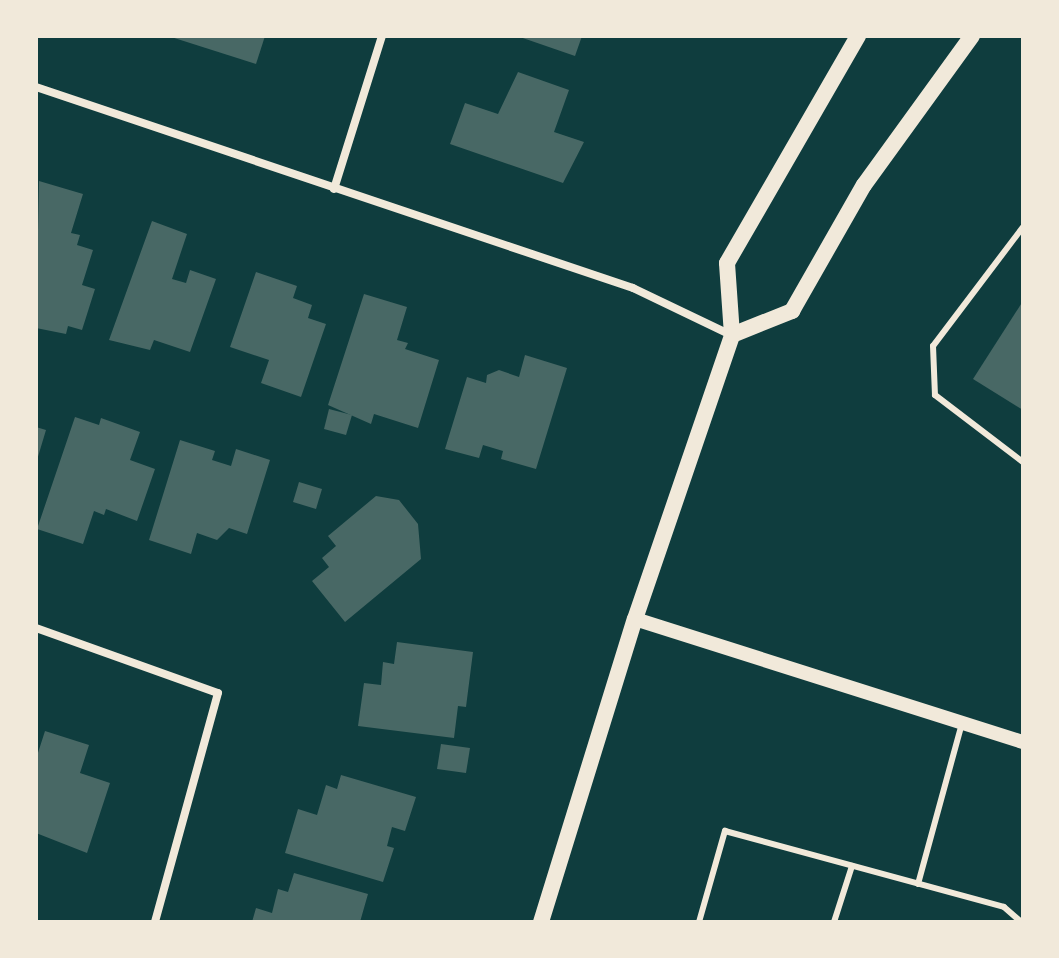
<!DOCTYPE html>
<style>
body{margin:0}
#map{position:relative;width:1059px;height:958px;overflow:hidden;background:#0f3d3e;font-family:Poppins,sans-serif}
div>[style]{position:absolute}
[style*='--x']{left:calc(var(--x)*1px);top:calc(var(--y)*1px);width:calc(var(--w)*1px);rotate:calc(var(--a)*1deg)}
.building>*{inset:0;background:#486865}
.service>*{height:6px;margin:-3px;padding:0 3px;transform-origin:3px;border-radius:3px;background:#f1e9da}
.minor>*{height:8px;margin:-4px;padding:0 4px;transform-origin:4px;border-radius:4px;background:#f1e9da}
.tertiary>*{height:14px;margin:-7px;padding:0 7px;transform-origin:7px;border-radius:7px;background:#f1e9da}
.secondary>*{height:16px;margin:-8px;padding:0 8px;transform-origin:8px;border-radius:8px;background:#f1e9da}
span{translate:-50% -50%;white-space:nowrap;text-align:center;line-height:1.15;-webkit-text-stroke:6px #f1e9da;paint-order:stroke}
.frame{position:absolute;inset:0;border:38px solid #f1e9da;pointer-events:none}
</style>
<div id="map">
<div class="building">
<div style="clip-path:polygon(168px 36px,265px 36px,256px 64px)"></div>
<div style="clip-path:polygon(517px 36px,582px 36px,575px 56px)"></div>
<div style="clip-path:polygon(518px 72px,569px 90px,554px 132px,584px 142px,563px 183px,450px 144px,465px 103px,498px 114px)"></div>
<div style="clip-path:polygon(39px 181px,83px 194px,71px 233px,80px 235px,77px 245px,93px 250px,82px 285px,95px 289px,82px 330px,68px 326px,66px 334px,36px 328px)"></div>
<div style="clip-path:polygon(152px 221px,187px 234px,172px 279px,186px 283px,190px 270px,216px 279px,190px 352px,154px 340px,150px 350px,109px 340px)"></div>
<div style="clip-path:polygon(256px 272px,297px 286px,293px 298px,312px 305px,308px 318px,326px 324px,301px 397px,261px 383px,269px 360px,230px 347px)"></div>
<div style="clip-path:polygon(364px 294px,407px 307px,397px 340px,408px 343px,405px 349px,439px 360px,418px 428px,374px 414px,371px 424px,328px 405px)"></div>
<div style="clip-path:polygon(1023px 301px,1023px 410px,973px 379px)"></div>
<div style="clip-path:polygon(525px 355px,567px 368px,536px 469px,501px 459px,503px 451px,483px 445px,479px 458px,445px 449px,467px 377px,486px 383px,487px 375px,499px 370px,519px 377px)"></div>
<div style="clip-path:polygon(329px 409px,352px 415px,346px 435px,324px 429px)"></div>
<div style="clip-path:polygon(75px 417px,99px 425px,101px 418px,140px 432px,130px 460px,155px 469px,137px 521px,106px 509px,104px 515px,94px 511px,83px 544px,37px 529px)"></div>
<div style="clip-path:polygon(36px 427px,46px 430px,37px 460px,36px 460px)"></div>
<div style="clip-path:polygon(180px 440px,215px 451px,212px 460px,231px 466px,236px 449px,270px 460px,247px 534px,229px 528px,217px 540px,197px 533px,191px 554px,149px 540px)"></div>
<div style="clip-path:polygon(299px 482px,322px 489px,316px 509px,293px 502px)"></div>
<div style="clip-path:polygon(376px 496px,399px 500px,418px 524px,421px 559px,345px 622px,312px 581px,329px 567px,322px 558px,336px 546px,328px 536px)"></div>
<div style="clip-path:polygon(397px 642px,473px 652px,466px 707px,458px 706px,454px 738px,358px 726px,364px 683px,381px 685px,383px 662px,394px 664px)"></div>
<div style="clip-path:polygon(45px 731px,89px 745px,80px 773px,110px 783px,87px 853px,36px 833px,36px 759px)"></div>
<div style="clip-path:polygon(441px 744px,470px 748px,466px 773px,437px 769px)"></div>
<div style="clip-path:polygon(341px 775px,416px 797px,405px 831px,392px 827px,387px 846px,394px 848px,383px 882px,285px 853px,298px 809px,317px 815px,326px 785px,337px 789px)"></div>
<div style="clip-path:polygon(294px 873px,368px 894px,360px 922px,252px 922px,256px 908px,272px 913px,278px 889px,288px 892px)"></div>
</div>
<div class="service">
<div style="--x:1023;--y:227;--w:149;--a:127.1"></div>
<div style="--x:933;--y:346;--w:49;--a:87.7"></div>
<div style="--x:935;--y:395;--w:111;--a:37.3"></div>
<div style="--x:918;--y:884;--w:167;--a:-74.7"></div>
<div style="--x:699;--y:922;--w:95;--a:-74.1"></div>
<div style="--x:725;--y:831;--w:289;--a:15.2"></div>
<div style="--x:1004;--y:907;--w:23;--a:41"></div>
<div style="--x:834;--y:922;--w:59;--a:-72.2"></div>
</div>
<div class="minor">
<div style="--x:36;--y:87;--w:630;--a:18.61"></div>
<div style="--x:633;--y:288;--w:109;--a:25.6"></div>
<div style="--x:334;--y:189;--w:160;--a:-72.6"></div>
<div style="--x:36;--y:628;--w:193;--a:19.7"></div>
<div style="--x:218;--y:693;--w:238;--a:105.4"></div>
</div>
<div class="tertiary">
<div style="--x:635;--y:619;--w:407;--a:17.6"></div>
</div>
<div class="secondary">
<div style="--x:732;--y:335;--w:65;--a:-21.8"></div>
<div style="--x:792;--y:311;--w:145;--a:-60.3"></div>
<div style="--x:864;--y:185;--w:184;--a:-54.1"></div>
<div style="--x:541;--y:922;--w:317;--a:-72.8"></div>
<div style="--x:635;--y:619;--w:300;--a:-71.1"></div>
<div style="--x:732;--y:335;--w:72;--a:-94"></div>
<div style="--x:727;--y:263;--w:262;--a:-60"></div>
</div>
<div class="frame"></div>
</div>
